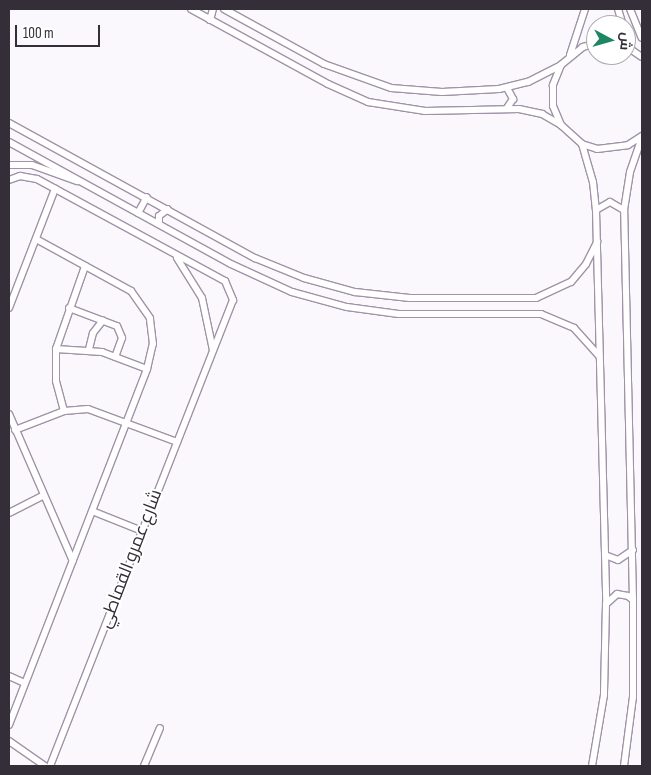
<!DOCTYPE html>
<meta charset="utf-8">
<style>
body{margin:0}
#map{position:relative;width:651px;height:775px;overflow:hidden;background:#fbf8fd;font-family:"Sofia Sans Condensed",Cairo,sans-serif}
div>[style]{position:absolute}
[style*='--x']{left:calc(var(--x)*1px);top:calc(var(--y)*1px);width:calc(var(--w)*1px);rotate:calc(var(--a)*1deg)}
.roads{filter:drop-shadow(1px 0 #a093a8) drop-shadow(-1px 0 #a093a8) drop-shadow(0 1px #a093a8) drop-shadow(0 -1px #a093a8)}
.minor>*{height:6px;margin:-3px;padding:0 3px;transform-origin:3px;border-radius:3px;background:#fff}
span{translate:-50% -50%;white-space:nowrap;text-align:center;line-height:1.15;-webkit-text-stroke:4px #fff;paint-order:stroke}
.street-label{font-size:18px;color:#332e37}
.frame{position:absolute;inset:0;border:10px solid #332e37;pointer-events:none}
.north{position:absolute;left:586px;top:15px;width:50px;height:50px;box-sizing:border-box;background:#fff;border:1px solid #adabaf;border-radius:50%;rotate:96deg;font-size:14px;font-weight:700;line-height:20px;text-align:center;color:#332e37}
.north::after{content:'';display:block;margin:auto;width:18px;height:22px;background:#1d8764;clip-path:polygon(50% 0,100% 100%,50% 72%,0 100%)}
.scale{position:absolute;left:15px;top:25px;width:85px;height:22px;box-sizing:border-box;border:2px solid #332e37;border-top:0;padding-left:6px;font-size:15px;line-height:18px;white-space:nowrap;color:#332e37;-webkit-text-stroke:4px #fff;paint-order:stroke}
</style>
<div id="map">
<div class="roads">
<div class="minor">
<div style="--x:191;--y:9;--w:156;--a:28.7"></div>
<div style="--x:328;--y:84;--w:44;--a:24.2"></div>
<div style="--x:368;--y:102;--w:58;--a:9"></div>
<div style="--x:425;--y:111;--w:94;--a:-1.2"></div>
<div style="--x:519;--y:109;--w:24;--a:12"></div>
<div style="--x:542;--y:114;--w:22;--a:30"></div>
<div style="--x:224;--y:9;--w:114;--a:28.8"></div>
<div style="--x:324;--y:64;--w:71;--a:19.7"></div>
<div style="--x:391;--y:88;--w:51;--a:4.5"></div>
<div style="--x:442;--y:92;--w:57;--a:-3"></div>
<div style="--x:499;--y:89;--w:30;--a:-14"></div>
<div style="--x:528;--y:82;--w:37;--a:-27"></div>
<div style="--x:618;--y:9;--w:17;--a:73"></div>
<div style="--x:630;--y:9;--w:31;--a:68"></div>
<div style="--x:210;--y:20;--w:11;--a:-75"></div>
<div style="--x:626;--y:34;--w:15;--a:70"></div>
<div style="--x:596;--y:43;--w:14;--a:163"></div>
<div style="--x:583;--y:47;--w:28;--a:141"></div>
<div style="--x:561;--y:65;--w:22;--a:112"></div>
<div style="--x:553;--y:85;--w:21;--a:90"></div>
<div style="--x:553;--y:106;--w:21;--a:67"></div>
<div style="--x:561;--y:125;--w:28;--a:42"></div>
<div style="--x:582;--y:144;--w:16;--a:18"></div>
<div style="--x:597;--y:149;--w:31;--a:-7"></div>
<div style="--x:628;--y:145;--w:17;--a:-33"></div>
<div style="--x:626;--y:46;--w:19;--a:35"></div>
<div style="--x:570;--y:55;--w:48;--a:-71.9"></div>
<div style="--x:507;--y:88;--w:13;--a:61"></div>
<div style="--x:513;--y:99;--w:11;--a:124"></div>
<div style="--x:9;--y:123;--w:281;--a:28.8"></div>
<div style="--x:255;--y:258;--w:53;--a:22.2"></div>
<div style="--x:304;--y:278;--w:53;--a:15.4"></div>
<div style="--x:355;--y:292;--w:55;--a:6.2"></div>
<div style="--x:410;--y:298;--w:126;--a:0"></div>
<div style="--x:536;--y:298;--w:38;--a:-25"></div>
<div style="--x:571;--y:282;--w:23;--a:-50"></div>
<div style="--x:586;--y:264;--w:25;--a:-63"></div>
<div style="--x:9;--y:142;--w:253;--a:28.8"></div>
<div style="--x:231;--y:264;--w:67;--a:24.7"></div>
<div style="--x:292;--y:292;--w:57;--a:15.3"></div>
<div style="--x:347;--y:307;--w:52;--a:7.7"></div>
<div style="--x:399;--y:314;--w:142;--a:0"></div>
<div style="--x:541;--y:314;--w:36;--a:23"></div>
<div style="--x:574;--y:328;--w:38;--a:48"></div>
<div style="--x:582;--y:144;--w:40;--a:74"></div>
<div style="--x:593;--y:182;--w:28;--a:84"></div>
<div style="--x:596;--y:210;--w:394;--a:88.5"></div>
<div style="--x:606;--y:604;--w:91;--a:91.3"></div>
<div style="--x:604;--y:695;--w:72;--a:99.6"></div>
<div style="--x:9;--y:165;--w:23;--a:0"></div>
<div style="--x:32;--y:165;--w:48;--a:19.6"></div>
<div style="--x:9;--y:180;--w:12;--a:-20"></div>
<div style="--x:20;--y:176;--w:17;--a:10"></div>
<div style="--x:37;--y:179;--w:214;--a:28.5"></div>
<div style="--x:225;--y:281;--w:21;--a:67"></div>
<div style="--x:233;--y:300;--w:501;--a:111.44"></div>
<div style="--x:596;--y:210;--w:16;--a:-30"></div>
<div style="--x:610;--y:202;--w:16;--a:30"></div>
<div style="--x:138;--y:213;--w:18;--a:-61"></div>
<div style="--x:159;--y:224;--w:8;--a:-90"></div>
<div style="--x:159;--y:216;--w:11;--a:-38"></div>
<div style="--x:177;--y:258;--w:47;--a:58"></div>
<div style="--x:202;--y:298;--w:53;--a:78.1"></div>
<div style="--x:9;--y:308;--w:128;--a:-68.9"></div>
<div style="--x:69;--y:308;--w:51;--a:20.6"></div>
<div style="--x:117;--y:326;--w:13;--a:67"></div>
<div style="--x:122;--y:338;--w:20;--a:110"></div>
<div style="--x:56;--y:349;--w:46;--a:3.7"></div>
<div style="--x:102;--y:352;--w:48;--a:20.7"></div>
<div style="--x:89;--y:349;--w:16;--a:-76"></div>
<div style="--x:93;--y:333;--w:16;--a:-52"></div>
<div style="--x:64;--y:411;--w:31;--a:-105"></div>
<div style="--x:56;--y:381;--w:32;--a:-90"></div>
<div style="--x:56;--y:349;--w:88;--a:-70.7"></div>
<div style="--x:9;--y:414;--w:160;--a:66.5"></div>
<div style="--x:15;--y:430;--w:53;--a:-21.2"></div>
<div style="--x:64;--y:411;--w:24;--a:-5"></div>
<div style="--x:88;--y:409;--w:95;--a:20.3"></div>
<div style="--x:92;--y:511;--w:54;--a:21.8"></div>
<div style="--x:9;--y:513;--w:38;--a:-27"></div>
<div style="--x:605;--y:555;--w:14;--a:21"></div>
<div style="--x:618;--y:560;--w:18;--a:-34"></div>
<div style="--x:606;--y:604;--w:15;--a:-42"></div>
<div style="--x:617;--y:594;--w:11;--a:10"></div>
<div style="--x:628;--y:596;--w:6;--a:39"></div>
<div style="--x:9;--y:676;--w:17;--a:24"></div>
<div style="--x:9;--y:725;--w:382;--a:-68.8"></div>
<div style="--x:147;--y:369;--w:26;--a:-77"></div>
<div style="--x:153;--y:344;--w:26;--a:-97"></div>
<div style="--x:150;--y:318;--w:33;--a:-125"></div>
<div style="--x:131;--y:291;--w:108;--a:-151.3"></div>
<div style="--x:9;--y:741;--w:44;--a:34.8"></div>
<div style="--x:144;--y:766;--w:41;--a:-67.2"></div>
<div style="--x:624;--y:766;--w:70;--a:-82.6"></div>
<div style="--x:633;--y:697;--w:97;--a:-90"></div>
<div style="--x:633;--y:600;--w:390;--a:-91.3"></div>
<div style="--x:624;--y:210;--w:38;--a:-81"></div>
<div style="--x:630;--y:172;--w:36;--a:-71"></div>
</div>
</div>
<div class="street-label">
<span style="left:131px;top:559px;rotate:-69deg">شارع عمرو القماطي</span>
</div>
<div class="frame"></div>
<div class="north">ش</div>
<div class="scale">100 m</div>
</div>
